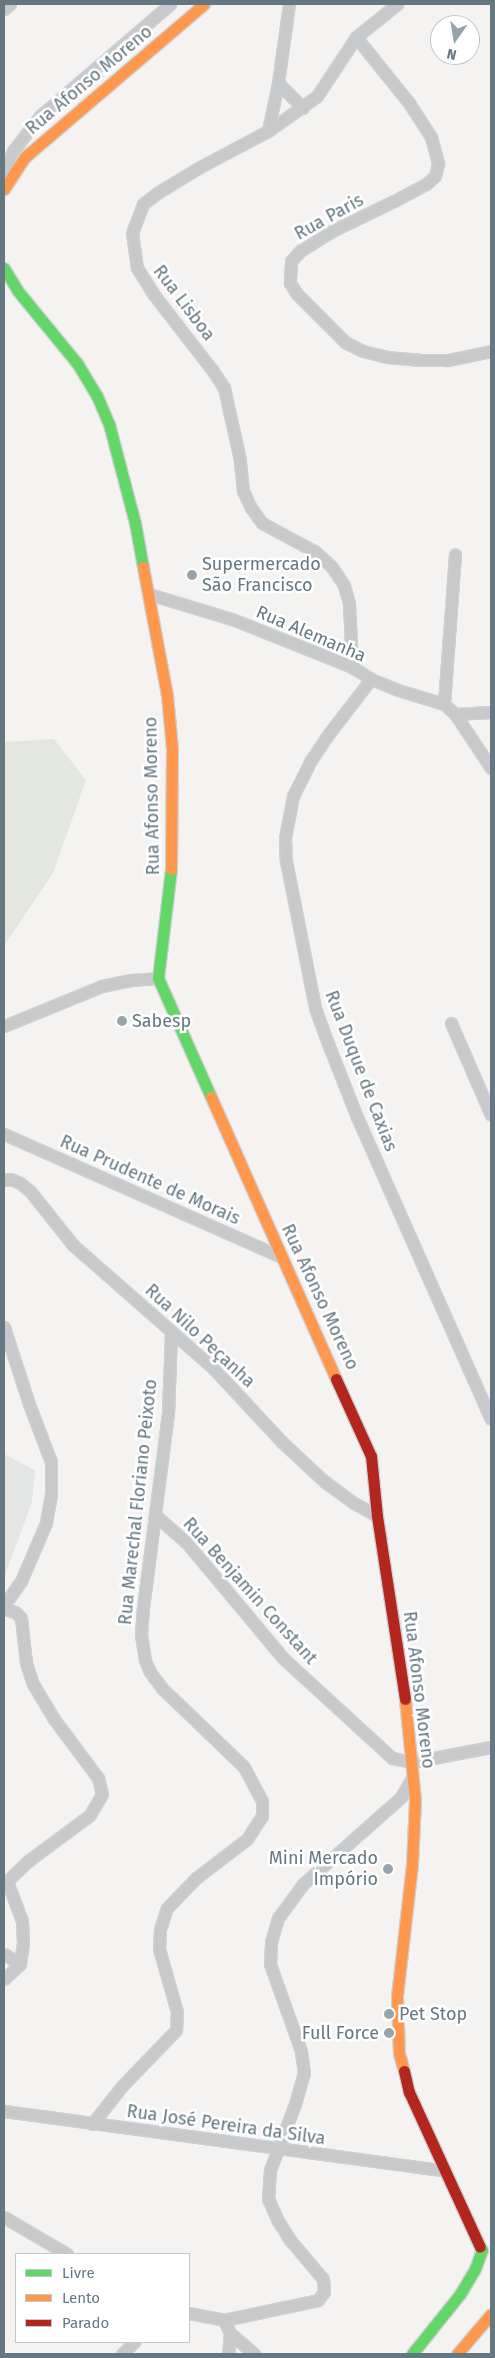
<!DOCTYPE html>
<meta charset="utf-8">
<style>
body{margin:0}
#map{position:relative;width:495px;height:2358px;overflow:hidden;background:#f4f3f2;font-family:"Fira Sans",sans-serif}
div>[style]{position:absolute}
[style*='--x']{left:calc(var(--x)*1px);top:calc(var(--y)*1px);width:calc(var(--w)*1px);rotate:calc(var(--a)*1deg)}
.built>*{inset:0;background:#e4e5e5}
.green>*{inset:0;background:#e4e6e0}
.roads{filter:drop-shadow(1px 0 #d0d1d2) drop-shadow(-1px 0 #d0d1d2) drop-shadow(0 1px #d0d1d2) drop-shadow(0 -1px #d0d1d2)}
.street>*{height:11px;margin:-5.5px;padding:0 5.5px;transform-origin:5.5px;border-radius:5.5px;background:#c8c9ca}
.fast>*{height:11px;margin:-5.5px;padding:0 5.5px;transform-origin:5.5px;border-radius:5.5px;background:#63d668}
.slow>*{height:11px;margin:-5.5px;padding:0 5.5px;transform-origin:5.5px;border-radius:5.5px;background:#ff974d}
.jam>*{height:11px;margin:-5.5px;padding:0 5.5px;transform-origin:5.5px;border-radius:5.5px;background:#b3261e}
.dots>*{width:14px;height:14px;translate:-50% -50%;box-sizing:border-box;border:2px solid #fff;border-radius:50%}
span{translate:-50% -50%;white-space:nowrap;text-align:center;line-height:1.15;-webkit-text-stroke:5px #fff;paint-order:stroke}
.street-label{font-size:18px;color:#657881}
.poi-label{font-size:18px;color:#657881}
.left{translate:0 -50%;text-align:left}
.right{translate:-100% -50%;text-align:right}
.frame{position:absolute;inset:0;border:5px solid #657881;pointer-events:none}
.legend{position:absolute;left:15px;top:2253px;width:175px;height:90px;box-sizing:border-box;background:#fff;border:1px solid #c1c9cd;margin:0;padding:6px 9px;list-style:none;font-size:15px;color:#657881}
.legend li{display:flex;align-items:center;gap:10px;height:25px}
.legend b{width:25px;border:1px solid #c1c9cd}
.north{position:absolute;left:430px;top:15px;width:50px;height:50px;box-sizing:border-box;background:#fff;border:1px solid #c1c9cd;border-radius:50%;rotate:193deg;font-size:14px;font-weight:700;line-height:20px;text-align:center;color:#657881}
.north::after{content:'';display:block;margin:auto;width:18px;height:22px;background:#97a3a9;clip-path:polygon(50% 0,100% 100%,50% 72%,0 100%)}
</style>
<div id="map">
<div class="built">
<div style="clip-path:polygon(4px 1454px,35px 1470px,32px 1502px,4px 1578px)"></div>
</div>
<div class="green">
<div style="clip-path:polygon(54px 739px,86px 780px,53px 873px,4px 946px,4px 742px)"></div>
</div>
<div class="roads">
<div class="street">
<div style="--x:4;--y:9;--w:8;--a:-40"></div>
<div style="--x:356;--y:37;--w:85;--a:51.2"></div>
<div style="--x:409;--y:103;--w:40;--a:57.1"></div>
<div style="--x:431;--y:137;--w:28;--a:75"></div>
<div style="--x:438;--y:164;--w:12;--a:104"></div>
<div style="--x:435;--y:176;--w:12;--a:138"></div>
<div style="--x:426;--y:184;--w:36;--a:152"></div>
<div style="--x:394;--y:201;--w:69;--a:154.2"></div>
<div style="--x:332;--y:231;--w:36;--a:148"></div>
<div style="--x:301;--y:250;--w:15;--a:132"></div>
<div style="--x:291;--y:261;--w:22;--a:93"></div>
<div style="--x:290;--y:283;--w:13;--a:58"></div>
<div style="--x:297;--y:294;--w:68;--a:45"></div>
<div style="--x:345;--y:342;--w:20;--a:27"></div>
<div style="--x:363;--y:351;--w:25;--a:14"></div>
<div style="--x:387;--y:357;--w:34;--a:5"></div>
<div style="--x:421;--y:360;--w:27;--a:0"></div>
<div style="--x:448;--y:360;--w:44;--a:-11.8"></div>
<div style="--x:278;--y:83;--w:35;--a:45"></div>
<div style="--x:268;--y:131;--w:49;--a:-78.2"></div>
<div style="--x:278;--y:83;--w:80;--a:-82.1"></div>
<div style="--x:4;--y:171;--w:22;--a:-66"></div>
<div style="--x:13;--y:151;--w:44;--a:-52.4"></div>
<div style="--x:40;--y:116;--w:172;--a:-40.7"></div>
<div style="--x:149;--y:594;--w:87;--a:16.8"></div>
<div style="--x:232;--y:619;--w:129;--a:21.8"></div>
<div style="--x:352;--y:667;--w:22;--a:32"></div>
<div style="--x:371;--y:679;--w:29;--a:22"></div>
<div style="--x:398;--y:690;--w:48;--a:16.9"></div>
<div style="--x:444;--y:704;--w:15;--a:42"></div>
<div style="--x:455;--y:714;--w:65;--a:56.3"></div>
<div style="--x:352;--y:667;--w:64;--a:-92.7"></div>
<div style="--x:349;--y:603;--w:19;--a:-106"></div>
<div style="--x:344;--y:585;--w:22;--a:-124"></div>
<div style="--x:332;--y:567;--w:24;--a:-138"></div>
<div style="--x:314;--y:551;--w:59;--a:-151.7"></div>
<div style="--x:262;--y:523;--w:19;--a:-126"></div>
<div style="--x:251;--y:508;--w:19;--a:-115"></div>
<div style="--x:243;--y:491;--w:31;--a:-96"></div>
<div style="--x:240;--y:460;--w:74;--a:-102.5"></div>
<div style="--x:224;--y:388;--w:20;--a:-123"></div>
<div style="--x:213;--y:371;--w:96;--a:-127.8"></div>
<div style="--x:154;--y:295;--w:32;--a:-122"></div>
<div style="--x:137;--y:268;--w:35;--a:-98"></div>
<div style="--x:132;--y:233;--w:31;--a:-69"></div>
<div style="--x:143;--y:204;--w:18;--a:-38"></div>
<div style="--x:157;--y:193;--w:50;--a:-31.2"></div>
<div style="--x:200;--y:167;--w:77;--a:-27.9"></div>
<div style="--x:268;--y:131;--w:60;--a:-35.5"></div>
<div style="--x:317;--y:96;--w:71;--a:-56.5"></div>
<div style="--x:356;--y:37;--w:53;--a:-38.8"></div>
<div style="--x:371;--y:679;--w:67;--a:127.7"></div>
<div style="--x:330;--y:732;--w:34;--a:124"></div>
<div style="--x:311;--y:760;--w:40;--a:116.6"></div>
<div style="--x:293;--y:796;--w:43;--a:100.8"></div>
<div style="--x:285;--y:838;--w:23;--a:88"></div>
<div style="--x:286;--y:861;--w:150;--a:78.8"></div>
<div style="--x:315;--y:1008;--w:35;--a:70"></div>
<div style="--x:327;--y:1041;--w:82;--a:68.5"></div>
<div style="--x:357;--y:1117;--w:330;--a:66.1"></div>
<div style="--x:444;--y:704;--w:150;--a:-85.8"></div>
<div style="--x:455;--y:714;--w:36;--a:-3"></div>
<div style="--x:451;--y:1023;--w:100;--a:66.5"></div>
<div style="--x:4;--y:1026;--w:106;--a:-22.2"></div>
<div style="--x:102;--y:986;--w:30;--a:-12"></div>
<div style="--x:131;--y:980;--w:27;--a:-4"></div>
<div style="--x:4;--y:1134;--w:303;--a:23.9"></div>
<div style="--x:4;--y:1180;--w:7;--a:-8"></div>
<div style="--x:11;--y:1179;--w:10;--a:24"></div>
<div style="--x:20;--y:1183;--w:13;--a:39"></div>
<div style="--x:30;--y:1191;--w:69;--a:51.5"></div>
<div style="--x:73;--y:1245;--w:188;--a:41.3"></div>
<div style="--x:214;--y:1369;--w:100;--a:47"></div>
<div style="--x:282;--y:1442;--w:59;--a:42.9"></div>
<div style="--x:325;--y:1482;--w:36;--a:36"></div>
<div style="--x:354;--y:1503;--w:26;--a:29"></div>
<div style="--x:4;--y:1327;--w:81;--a:72"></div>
<div style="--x:29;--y:1404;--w:62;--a:69.2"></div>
<div style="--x:51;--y:1462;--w:32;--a:90"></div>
<div style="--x:51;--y:1494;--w:29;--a:100"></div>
<div style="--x:46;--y:1523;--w:63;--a:113.3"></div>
<div style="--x:21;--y:1581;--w:29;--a:125"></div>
<div style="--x:156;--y:1516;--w:40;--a:41"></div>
<div style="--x:186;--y:1542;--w:153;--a:50.1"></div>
<div style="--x:284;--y:1659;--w:147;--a:42.5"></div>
<div style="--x:392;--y:1758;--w:20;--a:11"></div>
<div style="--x:412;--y:1762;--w:80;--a:-10.8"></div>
<div style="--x:4;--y:1609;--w:11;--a:15"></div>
<div style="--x:15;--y:1612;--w:8;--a:45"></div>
<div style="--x:21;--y:1618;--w:45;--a:83.7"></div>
<div style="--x:26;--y:1663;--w:22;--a:72"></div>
<div style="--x:33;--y:1684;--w:41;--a:59"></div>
<div style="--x:54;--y:1719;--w:74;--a:53.3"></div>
<div style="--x:98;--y:1778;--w:16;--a:76"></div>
<div style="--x:102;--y:1794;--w:24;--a:120"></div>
<div style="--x:90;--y:1815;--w:77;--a:143.4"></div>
<div style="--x:28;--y:1861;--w:29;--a:136"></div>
<div style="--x:4;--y:1954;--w:19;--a:32"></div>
<div style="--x:4;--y:1979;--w:22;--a:-43"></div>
<div style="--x:20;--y:1964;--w:22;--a:-82"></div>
<div style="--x:23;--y:1942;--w:21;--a:-93"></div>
<div style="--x:22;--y:1921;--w:43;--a:-110.6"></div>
<div style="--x:4;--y:2111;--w:445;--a:7.7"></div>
<div style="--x:92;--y:2124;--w:48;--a:-51.7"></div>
<div style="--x:122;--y:2086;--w:78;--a:-46"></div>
<div style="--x:176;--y:2030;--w:18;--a:-87"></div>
<div style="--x:177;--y:2012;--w:66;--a:-105.9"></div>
<div style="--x:159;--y:1949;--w:20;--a:-87"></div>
<div style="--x:160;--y:1929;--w:22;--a:-72"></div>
<div style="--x:167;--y:1908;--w:42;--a:-46"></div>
<div style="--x:196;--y:1878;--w:64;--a:-37.4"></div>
<div style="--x:247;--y:1839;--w:27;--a:-57"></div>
<div style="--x:262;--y:1816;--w:15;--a:-90"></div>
<div style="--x:262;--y:1801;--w:38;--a:-118"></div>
<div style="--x:244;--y:1767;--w:114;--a:-136.1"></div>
<div style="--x:162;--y:1688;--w:20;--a:-127"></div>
<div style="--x:150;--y:1672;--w:13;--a:-113"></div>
<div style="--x:145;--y:1660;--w:25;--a:-99"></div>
<div style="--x:141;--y:1635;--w:27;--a:-86"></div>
<div style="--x:143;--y:1608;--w:196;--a:-82.7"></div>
<div style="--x:168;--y:1414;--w:83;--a:-87.9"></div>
<div style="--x:4;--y:2217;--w:73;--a:30.4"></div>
<div style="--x:189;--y:2313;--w:36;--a:11"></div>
<div style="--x:224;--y:2320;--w:96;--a:-12"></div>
<div style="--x:318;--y:2300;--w:10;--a:-53"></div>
<div style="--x:324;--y:2292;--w:13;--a:-94"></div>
<div style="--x:323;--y:2279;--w:51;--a:-130.2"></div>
<div style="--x:290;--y:2240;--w:22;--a:-122"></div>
<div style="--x:278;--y:2221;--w:24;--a:-114"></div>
<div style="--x:268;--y:2199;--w:29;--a:-86"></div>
<div style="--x:270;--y:2170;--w:71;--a:-69.3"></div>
<div style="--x:295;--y:2104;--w:32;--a:-74"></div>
<div style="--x:304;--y:2073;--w:22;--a:-98"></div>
<div style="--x:301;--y:2051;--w:92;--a:-109.6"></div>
<div style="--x:270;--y:1964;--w:22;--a:-87"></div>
<div style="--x:271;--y:1942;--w:25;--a:-74"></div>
<div style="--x:278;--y:1918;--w:42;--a:-53.7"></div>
<div style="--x:303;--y:1884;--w:131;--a:-41.6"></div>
<div style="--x:401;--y:1797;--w:24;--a:-60"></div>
<div style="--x:224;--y:2320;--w:14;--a:65"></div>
<div style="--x:230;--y:2333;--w:21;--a:95"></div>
<div style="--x:230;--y:2333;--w:32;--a:41"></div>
<div style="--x:122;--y:2354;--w:17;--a:-45"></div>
</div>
<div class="fast">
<div style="--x:4;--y:268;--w:26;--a:59"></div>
<div style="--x:17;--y:290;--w:94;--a:50.6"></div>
<div style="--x:77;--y:363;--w:39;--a:59"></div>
<div style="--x:97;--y:396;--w:30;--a:67"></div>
<div style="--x:109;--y:424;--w:102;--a:75.3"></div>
<div style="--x:135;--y:523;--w:45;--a:79.7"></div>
<div style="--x:171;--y:869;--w:110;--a:96.8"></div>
<div style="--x:158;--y:978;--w:130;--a:66"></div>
<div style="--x:412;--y:2354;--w:77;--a:-51.3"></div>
<div style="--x:460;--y:2294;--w:29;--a:-59"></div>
<div style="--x:475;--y:2269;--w:20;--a:-70"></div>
<div style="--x:482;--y:2250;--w:4;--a:-124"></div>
</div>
<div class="slow">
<div style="--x:4;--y:189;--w:38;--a:-57"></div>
<div style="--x:25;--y:157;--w:235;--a:-40.5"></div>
<div style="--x:143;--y:567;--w:130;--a:79.4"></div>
<div style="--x:167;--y:695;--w:54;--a:84.7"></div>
<div style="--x:172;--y:749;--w:120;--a:90.5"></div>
<div style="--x:211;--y:1097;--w:308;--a:66.1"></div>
<div style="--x:404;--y:2071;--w:18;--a:-106"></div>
<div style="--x:399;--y:2054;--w:58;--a:-92"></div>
<div style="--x:397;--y:1996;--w:133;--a:-83.5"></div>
<div style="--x:412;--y:1864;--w:64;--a:-87.3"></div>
<div style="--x:415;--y:1800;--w:101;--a:-95.7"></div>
<div style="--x:457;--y:2354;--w:52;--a:-49.6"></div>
</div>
<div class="jam">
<div style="--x:336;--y:1379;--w:85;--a:65.6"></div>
<div style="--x:371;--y:1456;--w:60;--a:84.3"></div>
<div style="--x:377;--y:1516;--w:185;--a:81.3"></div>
<div style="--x:404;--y:2071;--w:22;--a:77"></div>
<div style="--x:409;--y:2092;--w:170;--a:65.4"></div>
</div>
</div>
<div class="dots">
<div style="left:192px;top:575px;background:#97a3a9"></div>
<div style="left:122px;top:1021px;background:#97a3a9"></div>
<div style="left:388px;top:1869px;background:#97a3a9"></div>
<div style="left:389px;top:2014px;background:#97a3a9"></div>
<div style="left:389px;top:2033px;background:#97a3a9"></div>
</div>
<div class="street-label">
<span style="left:89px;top:80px;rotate:-40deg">Rua Afonso Moreno</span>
<span style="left:329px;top:217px;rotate:-29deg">Rua Paris</span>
<span style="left:184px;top:303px;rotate:53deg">Rua Lisboa</span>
<span style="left:311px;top:634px;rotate:23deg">Rua Alemanha</span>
<span style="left:152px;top:796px;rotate:-91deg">Rua Afonso Moreno</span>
<span style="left:361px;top:1071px;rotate:69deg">Rua Duque de Caxias</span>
<span style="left:150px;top:1180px;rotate:24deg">Rua Prudente de Morais</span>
<span style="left:320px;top:1297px;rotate:65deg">Rua Afonso Moreno</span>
<span style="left:200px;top:1336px;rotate:43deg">Rua Nilo Peçanha</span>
<span style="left:138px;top:1502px;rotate:-84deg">Rua Marechal Floriano Peixoto</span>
<span style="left:250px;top:1591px;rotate:48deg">Rua Benjamin Constant</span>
<span style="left:419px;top:1690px;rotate:83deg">Rua Afonso Moreno</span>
<span style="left:226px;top:2125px;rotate:8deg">Rua José Pereira da Silva</span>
</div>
<div class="poi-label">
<span class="left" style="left:202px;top:575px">Supermercado<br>São Francisco</span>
<span class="left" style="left:132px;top:1021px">Sabesp</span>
<span class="right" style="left:378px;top:1869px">Mini Mercado<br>Impório</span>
<span class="left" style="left:399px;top:2014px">Pet Stop</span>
<span class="right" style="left:379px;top:2033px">Full Force</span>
</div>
<div class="frame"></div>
<ul class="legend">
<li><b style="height:6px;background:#63d668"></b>Livre</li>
<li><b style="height:6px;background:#ff974d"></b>Lento</li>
<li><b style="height:6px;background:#b3261e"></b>Parado</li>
</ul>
<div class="north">N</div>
</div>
